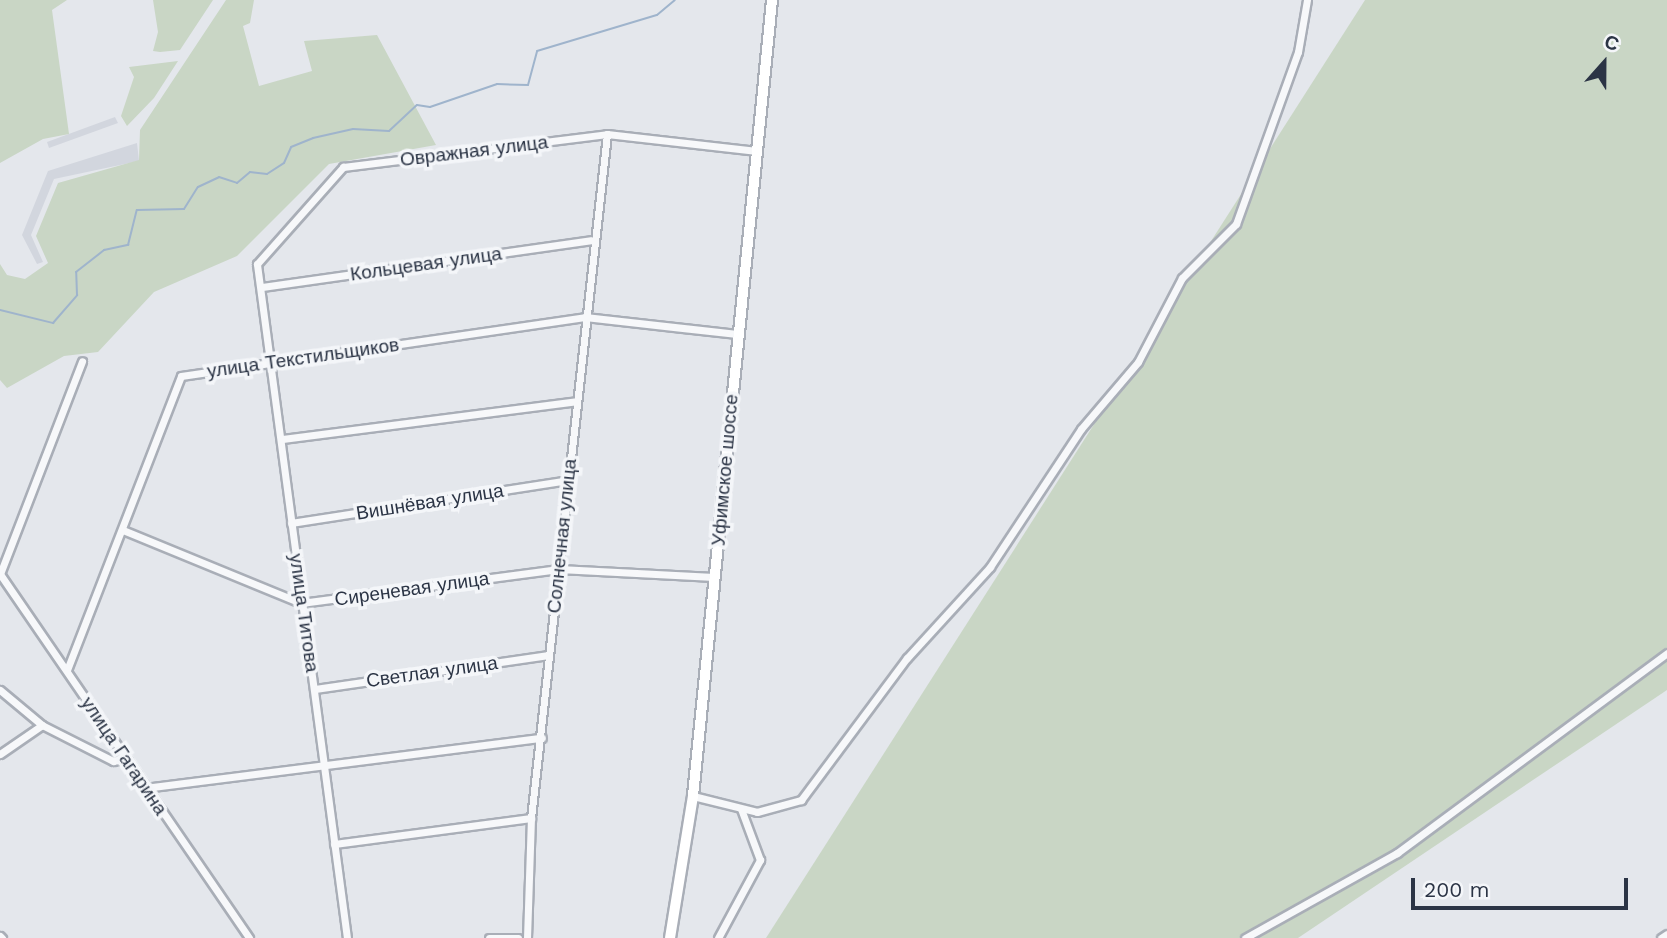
<!DOCTYPE html>
<meta charset="utf-8">
<style>
body{margin:0}
#map{position:relative;width:1667px;height:938px;overflow:hidden;background:#e4e7ec;font-family:"Work Sans",sans-serif}
div>[style]{position:absolute}
[style*='--x']{left:calc(var(--x)*1px);top:calc(var(--y)*1px);width:calc(var(--w)*1px);rotate:calc(var(--a)*1deg)}
.built>*{inset:0;background:#d2d6de}
.green>*{inset:0;background:#c9d6c5}
.stream>*{height:2px;margin:-1px;padding:0 1px;transform-origin:1px;border-radius:1px;background:#9fb4cc}
.roads{filter:drop-shadow(2px 0 #a9aeb7) drop-shadow(-2px 0 #a9aeb7) drop-shadow(0 2px #a9aeb7) drop-shadow(0 -2px #a9aeb7)}
.street>*{height:7px;margin:-3.5px;padding:0 3.5px;transform-origin:3.5px;border-radius:3.5px;background:#f7f8fa}
.primary>*{height:10px;margin:-5px;padding:0 5px;transform-origin:5px;border-radius:5px;background:#fff}
span{translate:-50% -50%;white-space:nowrap;text-align:center;line-height:1.15;-webkit-text-stroke:7px #f4f6f9;paint-order:stroke}
.street-label{font-size:19px;color:#2b3445}
.north{position:absolute;left:1569px;top:28px;width:70px;height:70px;-webkit-text-stroke:5px #f4f6f9;paint-order:stroke;rotate:21deg;font-size:19px;font-weight:700;line-height:28px;text-align:center;color:#2b3445}
.north::after{content:'';display:block;margin:auto;width:24px;height:32px;background:#2b3445;clip-path:polygon(50% 0,100% 100%,50% 72%,0 100%)}
.scale{position:absolute;left:1411px;top:878px;width:217px;height:32px;box-sizing:border-box;border:4px solid #2b3445;border-top:0;padding-left:9px;font-size:21px;line-height:24px;white-space:nowrap;color:#2b3445;-webkit-text-stroke:5px #f4f6f9;paint-order:stroke}
</style>
<div id="map">
<div class="built">
<div style="clip-path:polygon(115px 117px,118px 123px,49px 148px,47px 142px)"></div>
<div style="clip-path:polygon(137px 143px,139px 161px,54px 179px,31px 235px,43px 262px,37px 264px,22px 235px,48px 171px)"></div>
</div>
<div class="green">
<div style="clip-path:polygon(0 0,67px 0,52px 10px,69px 134px,43px 139px,0 163px)"></div>
<div style="clip-path:polygon(153px 0,213px 0,180px 50px,160px 52px,153px 51px,158px 32px)"></div>
<div style="clip-path:polygon(226px 0,254px 0,250px 23px,243px 26px,259px 86px,312px 71px,304px 41px,377px 35px,436px 145px,329px 164px,237px 256px,154px 292px,98px 352px,64px 356px,7px 388px,0 380px,0 264px,7px 275px,25px 279px,48px 263px,36px 236px,58px 183px,139px 160px,140px 130px)"></div>
<div style="clip-path:polygon(1365px 0,1667px 0,1667px 690px,1298px 938px,766px 938px)"></div>
<div style="clip-path:polygon(178px 61px,154px 98px,127px 126px,121px 116px,134px 77px,129px 67px)"></div>
</div>
<div class="stream">
<div style="--x:0;--y:310;--w:55;--a:13.8"></div>
<div style="--x:53;--y:323;--w:37;--a:-49"></div>
<div style="--x:77;--y:295;--w:23;--a:-92"></div>
<div style="--x:76;--y:272;--w:36;--a:-38"></div>
<div style="--x:104;--y:250;--w:25;--a:-12"></div>
<div style="--x:128;--y:245;--w:36;--a:-76"></div>
<div style="--x:137;--y:210;--w:47;--a:-1.2"></div>
<div style="--x:184;--y:209;--w:26;--a:-58"></div>
<div style="--x:198;--y:187;--w:23;--a:-25"></div>
<div style="--x:219;--y:177;--w:19;--a:18"></div>
<div style="--x:237;--y:183;--w:17;--a:-40"></div>
<div style="--x:250;--y:172;--w:17;--a:7"></div>
<div style="--x:267;--y:174;--w:20;--a:-33"></div>
<div style="--x:284;--y:163;--w:17;--a:-66"></div>
<div style="--x:291;--y:147;--w:24;--a:-22"></div>
<div style="--x:313;--y:138;--w:41;--a:-12.7"></div>
<div style="--x:353;--y:129;--w:36;--a:3"></div>
<div style="--x:389;--y:131;--w:38;--a:-43"></div>
<div style="--x:417;--y:105;--w:13;--a:9"></div>
<div style="--x:430;--y:107;--w:71;--a:-18.9"></div>
<div style="--x:497;--y:84;--w:31;--a:2"></div>
<div style="--x:528;--y:85;--w:35;--a:-75"></div>
<div style="--x:537;--y:51;--w:125;--a:-16.7"></div>
<div style="--x:657;--y:15;--w:23;--a:-40"></div>
</div>
<div class="roads">
<div class="street">
<div style="--x:262;--y:287;--w:332;--a:-8.1"></div>
<div style="--x:282;--y:439;--w:297;--a:-7.3"></div>
<div style="--x:291;--y:523;--w:280;--a:-8.8"></div>
<div style="--x:123;--y:530;--w:192;--a:22.3"></div>
<div style="--x:301;--y:603;--w:260;--a:-7.5"></div>
<div style="--x:559;--y:569;--w:155;--a:3"></div>
<div style="--x:0;--y:574;--w:441;--a:55.6"></div>
<div style="--x:0;--y:574;--w:228;--a:-68.9"></div>
<div style="--x:67;--y:670;--w:315;--a:-68.8"></div>
<div style="--x:181;--y:376;--w:408;--a:-8.3"></div>
<div style="--x:585;--y:317;--w:153;--a:6.4"></div>
<div style="--x:315;--y:689;--w:236;--a:-8.3"></div>
<div style="--x:0;--y:690;--w:55;--a:39.8"></div>
<div style="--x:0;--y:754;--w:51;--a:-34.6"></div>
<div style="--x:42;--y:725;--w:80;--a:26.9"></div>
<div style="--x:113;--y:761;--w:9;--a:-13"></div>
<div style="--x:144;--y:788;--w:401;--a:-7.2"></div>
<div style="--x:693;--y:796;--w:66;--a:14"></div>
<div style="--x:757;--y:812;--w:46;--a:-15.3"></div>
<div style="--x:801;--y:800;--w:177;--a:-53.3"></div>
<div style="--x:907;--y:658;--w:123;--a:-47.6"></div>
<div style="--x:990;--y:567;--w:165;--a:-56.6"></div>
<div style="--x:1081;--y:429;--w:88;--a:-49.6"></div>
<div style="--x:1138;--y:362;--w:95;--a:-62.4"></div>
<div style="--x:1182;--y:278;--w:76;--a:-45"></div>
<div style="--x:1236;--y:224;--w:183;--a:-70.2"></div>
<div style="--x:1298;--y:52;--w:53;--a:-80.2"></div>
<div style="--x:334;--y:844;--w:199;--a:-7.5"></div>
<div style="--x:0;--y:936;--w:3;--a:45"></div>
<div style="--x:347;--y:938;--w:680;--a:-97.61"></div>
<div style="--x:257;--y:264;--w:130;--a:-48.4"></div>
<div style="--x:343;--y:167;--w:266;--a:-7.1"></div>
<div style="--x:607;--y:134;--w:151;--a:6.5"></div>
<div style="--x:489;--y:938;--w:29;--a:0"></div>
<div style="--x:527;--y:938;--w:120;--a:-88.1"></div>
<div style="--x:531;--y:818;--w:688;--a:-83.66"></div>
<div style="--x:718;--y:938;--w:89;--a:-61.7"></div>
<div style="--x:760;--y:860;--w:54;--a:-110.4"></div>
<div style="--x:1245;--y:938;--w:174;--a:-29.2"></div>
<div style="--x:1397;--y:853;--w:336;--a:-36.5"></div>
<div style="--x:1661;--y:938;--w:7;--a:-34"></div>
</div>
<div class="primary">
<div style="--x:670;--y:938;--w:144;--a:-80.8"></div>
<div style="--x:693;--y:796;--w:800;--a:-84.33"></div>
</div>
</div>
<div class="street-label">
<span style="left:474px;top:151px;rotate:-7deg">Овражная улица</span>
<span style="left:426px;top:264px;rotate:-8deg">Кольцевая улица</span>
<span style="left:303px;top:358px;rotate:-8deg">улица Текстильщиков</span>
<span style="left:725px;top:470px;rotate:-85deg">Уфимское шоссе</span>
<span style="left:430px;top:502px;rotate:-9deg">Вишнёвая улица</span>
<span style="left:562px;top:536px;rotate:-84deg">Солнечная улица</span>
<span style="left:412px;top:589px;rotate:-8deg">Сиреневая улица</span>
<span style="left:304px;top:613px;rotate:82deg">улица Титова</span>
<span style="left:432px;top:672px;rotate:-8deg">Светлая улица</span>
<span style="left:124px;top:756px;rotate:56deg">улица Гагарина</span>
</div>
<div class="north">С</div>
<div class="scale">200 m</div>
</div>
